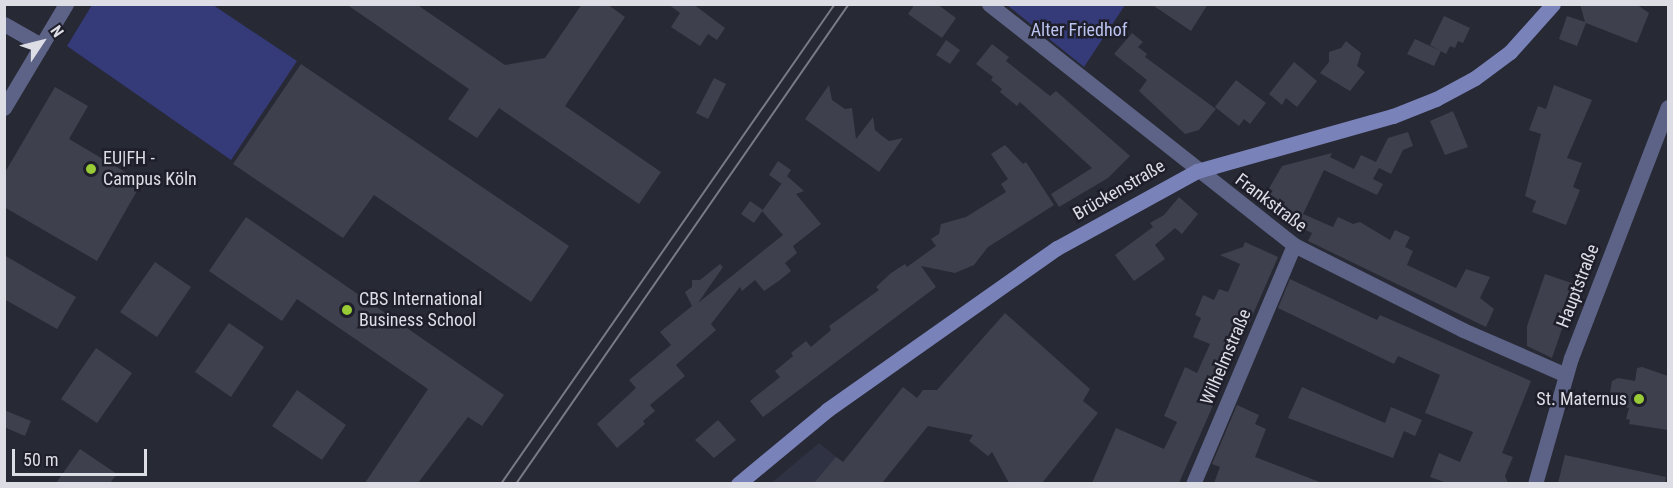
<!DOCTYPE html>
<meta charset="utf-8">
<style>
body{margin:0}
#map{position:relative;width:1673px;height:488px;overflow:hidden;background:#272934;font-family:"Roboto Condensed",sans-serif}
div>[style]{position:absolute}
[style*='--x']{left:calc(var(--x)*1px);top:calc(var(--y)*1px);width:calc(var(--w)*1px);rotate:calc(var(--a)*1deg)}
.built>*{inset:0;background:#2f3242}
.green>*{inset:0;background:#353a79}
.building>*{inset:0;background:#3e414d}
.minor>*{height:15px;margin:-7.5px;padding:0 7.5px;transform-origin:7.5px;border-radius:7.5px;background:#5d6386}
.tertiary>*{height:15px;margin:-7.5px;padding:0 7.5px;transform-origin:7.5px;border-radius:7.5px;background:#5d6386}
.secondary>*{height:15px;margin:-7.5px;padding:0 7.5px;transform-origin:7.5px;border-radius:7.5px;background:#7a82ba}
.tram>*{height:1.5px;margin:-0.75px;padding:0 0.75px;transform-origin:0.75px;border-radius:0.75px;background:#797a84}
.dots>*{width:16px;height:16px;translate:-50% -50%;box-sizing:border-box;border:3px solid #1e1f2a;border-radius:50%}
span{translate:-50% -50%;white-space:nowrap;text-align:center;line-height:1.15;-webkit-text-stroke:5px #1e1f2a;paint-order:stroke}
.park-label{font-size:18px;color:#bcc4f0}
.poi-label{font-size:18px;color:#dcdde5}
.left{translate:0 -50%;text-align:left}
.right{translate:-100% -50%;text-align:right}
.street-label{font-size:18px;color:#dcdde5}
.frame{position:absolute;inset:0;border:6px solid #dcdde5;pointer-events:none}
.north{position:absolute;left:12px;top:12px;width:60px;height:60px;-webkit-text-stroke:4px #1e1f2a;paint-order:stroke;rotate:55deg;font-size:16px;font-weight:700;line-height:24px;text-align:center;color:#dcdde5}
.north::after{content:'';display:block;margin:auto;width:21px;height:27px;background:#dcdde5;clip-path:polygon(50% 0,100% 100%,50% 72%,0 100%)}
.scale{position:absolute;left:12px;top:449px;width:135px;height:27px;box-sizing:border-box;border:3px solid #dcdde5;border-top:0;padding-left:8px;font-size:18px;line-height:21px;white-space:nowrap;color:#dcdde5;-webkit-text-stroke:4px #1e1f2a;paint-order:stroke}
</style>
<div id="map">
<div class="built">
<div style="clip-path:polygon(819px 443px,869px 483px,770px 484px)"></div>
</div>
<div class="green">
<div style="clip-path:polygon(92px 5px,213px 5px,297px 61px,231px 160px,67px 46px)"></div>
<div style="clip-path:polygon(1007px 5px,1125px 5px,1084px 67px)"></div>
</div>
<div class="building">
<div style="clip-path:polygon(346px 4px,416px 4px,505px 65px,545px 58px,582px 4px,607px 4px,625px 17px,565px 106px,661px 172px,639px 204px,499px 108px,477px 138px,448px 119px,469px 89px)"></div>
<div style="clip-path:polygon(668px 4px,693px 4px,725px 28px,717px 40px,708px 34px,700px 46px,671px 27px,680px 13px)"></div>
<div style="clip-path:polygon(915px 4px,937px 4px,956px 18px,942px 38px,908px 14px)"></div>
<div style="clip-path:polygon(1151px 4px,1208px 4px,1191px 31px)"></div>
<div style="clip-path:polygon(1580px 4px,1636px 4px,1649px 13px,1637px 43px,1586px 23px,1577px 46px,1559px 39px,1567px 16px,1585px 22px)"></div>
<div style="clip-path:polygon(1444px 16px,1470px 28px,1463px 43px,1458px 41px,1455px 48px,1450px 46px,1446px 54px,1430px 45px)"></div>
<div style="clip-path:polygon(1132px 33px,1143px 42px,1138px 47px,1147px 54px,1145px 57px,1216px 109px,1199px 130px,1185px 134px,1139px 91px,1147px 80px,1114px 54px)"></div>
<div style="clip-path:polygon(1415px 39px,1441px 51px,1434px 66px,1407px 54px)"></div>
<div style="clip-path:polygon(946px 40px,960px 50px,950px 64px,936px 55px)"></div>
<div style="clip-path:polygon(1346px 41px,1361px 53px,1357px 66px,1365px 72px,1350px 91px,1320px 73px,1329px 62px,1329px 52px,1341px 48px)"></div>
<div style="clip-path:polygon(992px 44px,1009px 57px,1006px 61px,1050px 96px,1056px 91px,1130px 156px,1108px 178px,1059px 207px,1051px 194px,1092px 168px,1020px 102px,1017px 106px,1000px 92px,1002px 89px,991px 80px,993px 77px,976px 64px)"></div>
<div style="clip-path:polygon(1294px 62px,1317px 81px,1297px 107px,1286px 98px,1282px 105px,1269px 94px)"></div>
<div style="clip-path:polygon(301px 64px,569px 246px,531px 302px,374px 195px,343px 238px,233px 164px)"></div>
<div style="clip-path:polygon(714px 78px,726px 84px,708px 119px,696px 113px)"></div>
<div style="clip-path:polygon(1236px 80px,1266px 103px,1250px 124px,1244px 119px,1239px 126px,1215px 107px)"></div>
<div style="clip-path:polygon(829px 85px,832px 100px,845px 109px,852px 108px,856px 139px,873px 117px,875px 130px,882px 136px,889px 141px,903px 138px,879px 172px,805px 119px)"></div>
<div style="clip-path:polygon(1554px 85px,1592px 100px,1567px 158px,1582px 163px,1573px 187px,1580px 190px,1566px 225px,1532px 212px,1536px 201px,1525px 196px,1541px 134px,1529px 130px,1538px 106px,1546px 109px)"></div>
<div style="clip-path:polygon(55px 87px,88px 106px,69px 139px,142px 182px,97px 261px,4px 207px,4px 174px)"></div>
<div style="clip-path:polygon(1453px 111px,1468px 147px,1445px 155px,1430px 121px)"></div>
<div style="clip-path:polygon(1408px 132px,1413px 146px,1403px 150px,1391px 174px,1379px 168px,1373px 179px,1383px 184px,1377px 195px,1324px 170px,1303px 214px,1333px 227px,1338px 217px,1353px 224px,1360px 222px,1390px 240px,1395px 230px,1410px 237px,1405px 247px,1413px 251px,1407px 265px,1456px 288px,1466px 269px,1490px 277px,1480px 298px,1494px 309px,1486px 327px,1308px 241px,1312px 233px,1274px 215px,1278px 206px,1263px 199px,1282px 166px,1332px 153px,1330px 157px,1354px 169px,1361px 155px,1376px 162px,1388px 138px)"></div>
<div style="clip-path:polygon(1005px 145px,1023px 164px,1026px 162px,1054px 205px,988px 247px,974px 265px,955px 273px,921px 266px,936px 287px,763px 417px,750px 401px,780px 377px,775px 371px,793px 356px,791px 353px,806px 341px,811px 347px,831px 330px,829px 326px,879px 290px,876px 287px,891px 273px,905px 264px,907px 267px,936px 246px,931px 239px,939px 234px,941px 224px,966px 217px,1006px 192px,1001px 184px,1008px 179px,991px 154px)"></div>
<div style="clip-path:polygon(778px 161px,791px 170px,782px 184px,769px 175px)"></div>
<div style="clip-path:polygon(787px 176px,804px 191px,796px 194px,821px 224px,793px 246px,797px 253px,785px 263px,791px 271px,780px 280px,764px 291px,755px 280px,742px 291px,740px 287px,711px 324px,716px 330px,676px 365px,685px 376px,650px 405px,655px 411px,643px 421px,645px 424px,617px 448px,597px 424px,636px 388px,629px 380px,671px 345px,660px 332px,692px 306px,685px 292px,692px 287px,692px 280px,700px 280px,720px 264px,723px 267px,698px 303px,783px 235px,762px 211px)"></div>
<div style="clip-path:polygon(1179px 197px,1198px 214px,1182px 234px,1175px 228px,1155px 245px,1165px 259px,1134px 281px,1115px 255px,1153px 227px,1150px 223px,1164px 215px)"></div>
<div style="clip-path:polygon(750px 201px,763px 210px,754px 223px,741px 214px)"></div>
<div style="clip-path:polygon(246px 217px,504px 395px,482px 426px,468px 417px,418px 483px,365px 483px,428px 389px,297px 299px,282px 321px,209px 271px)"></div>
<div style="clip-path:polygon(1245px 242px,1278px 257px,1179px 483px,1092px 483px,1116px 428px,1164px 449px,1177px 422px,1164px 416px,1185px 367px,1197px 373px,1210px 344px,1193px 337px,1201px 318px,1195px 315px,1203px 295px,1214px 300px,1219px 289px,1228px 292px,1240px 264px,1220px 255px,1243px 247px)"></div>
<div style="clip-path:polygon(4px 255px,76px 297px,57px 329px,4px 299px)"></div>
<div style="clip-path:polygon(155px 262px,191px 287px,157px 337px,120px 312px)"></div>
<div style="clip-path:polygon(1545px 274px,1577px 285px,1552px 358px,1527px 346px,1527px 326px)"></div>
<div style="clip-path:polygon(1290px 279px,1377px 320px,1380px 315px,1531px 381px,1502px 453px,1513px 457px,1505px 476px,1508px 483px,1447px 483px,1430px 477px,1439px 453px,1460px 462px,1473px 432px,1425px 413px,1440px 375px,1398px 356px,1394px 364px,1278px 308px)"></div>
<div style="clip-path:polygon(1005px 313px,1090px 389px,1083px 401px,1098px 413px,1042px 483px,1009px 483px,992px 452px,988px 456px,969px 441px,973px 435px,928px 426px,882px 483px,814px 483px,836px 457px,843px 462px,903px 387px,917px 398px,923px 390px,937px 390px)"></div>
<div style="clip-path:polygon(229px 323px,264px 347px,231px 397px,195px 372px)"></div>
<div style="clip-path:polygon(96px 348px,132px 373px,97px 423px,61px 399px)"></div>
<div style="clip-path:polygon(1642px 367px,1668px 376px,1668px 430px,1629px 424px,1630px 420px,1626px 419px,1629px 408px,1612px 403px,1609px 398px,1612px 381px,1618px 378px,1635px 381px,1637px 368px)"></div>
<div style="clip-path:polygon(1302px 387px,1385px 423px,1391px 407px,1422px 420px,1415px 436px,1404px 431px,1393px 458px,1288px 418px)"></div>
<div style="clip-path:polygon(297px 390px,346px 425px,322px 460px,272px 426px)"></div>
<div style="clip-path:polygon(1237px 405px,1259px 415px,1255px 424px,1266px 429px,1255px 457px,1322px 483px,1214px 483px,1220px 467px,1212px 464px)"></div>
<div style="clip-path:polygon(4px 410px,31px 421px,25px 436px,4px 427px)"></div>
<div style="clip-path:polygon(718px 420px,736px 440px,714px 458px,695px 440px)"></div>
<div style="clip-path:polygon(80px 449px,117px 474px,110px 483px,56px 483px)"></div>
<div style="clip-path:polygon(1565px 455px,1666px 477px,1665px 483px,1558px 483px)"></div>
</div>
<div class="minor">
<div style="--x:989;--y:4;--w:389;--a:38.3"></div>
<div style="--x:1294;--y:245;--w:189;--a:26.7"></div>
<div style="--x:1463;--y:330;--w:112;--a:23.6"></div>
<div style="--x:4;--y:24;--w:43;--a:29.6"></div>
<div style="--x:1193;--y:484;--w:259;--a:-67.1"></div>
</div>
<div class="tertiary">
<div style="--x:4;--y:108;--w:121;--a:-59.2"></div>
<div style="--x:1535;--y:484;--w:131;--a:-74.1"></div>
<div style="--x:1571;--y:358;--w:269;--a:-68.9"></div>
</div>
<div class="secondary">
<div style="--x:738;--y:484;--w:116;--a:-39.7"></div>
<div style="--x:827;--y:410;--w:281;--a:-35.2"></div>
<div style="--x:1057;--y:248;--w:160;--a:-28.8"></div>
<div style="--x:1197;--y:171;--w:204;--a:-15.7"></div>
<div style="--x:1393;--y:116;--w:46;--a:-21.6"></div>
<div style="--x:1436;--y:99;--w:44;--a:-28.3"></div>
<div style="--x:1475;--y:78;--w:44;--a:-36.6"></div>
<div style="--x:1510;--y:52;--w:64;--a:-48.1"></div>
</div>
<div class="tram">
<div style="--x:501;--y:484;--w:585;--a:-55.17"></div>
<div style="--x:516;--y:484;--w:584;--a:-55.25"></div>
</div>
<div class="dots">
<div style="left:91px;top:169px;background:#98cb36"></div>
<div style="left:347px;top:310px;background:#98cb36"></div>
<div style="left:1639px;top:399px;background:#98cb36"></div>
</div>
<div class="park-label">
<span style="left:1079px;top:30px">Alter Friedhof</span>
</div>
<div class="poi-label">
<span class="left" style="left:103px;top:169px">EU|FH -<br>Campus Köln</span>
<span class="left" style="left:359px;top:310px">CBS International<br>Business School</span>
<span class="right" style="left:1627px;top:399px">St. Maternus</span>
</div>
<div class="street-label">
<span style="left:1119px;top:190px;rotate:-30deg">Brückenstraße</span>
<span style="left:1271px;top:203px;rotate:37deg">Frankstraße</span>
<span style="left:1578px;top:286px;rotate:-69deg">Hauptstraße</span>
<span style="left:1226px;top:357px;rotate:-67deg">Wilhelmstraße</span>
</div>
<div class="frame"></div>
<div class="north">N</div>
<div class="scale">50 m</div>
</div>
